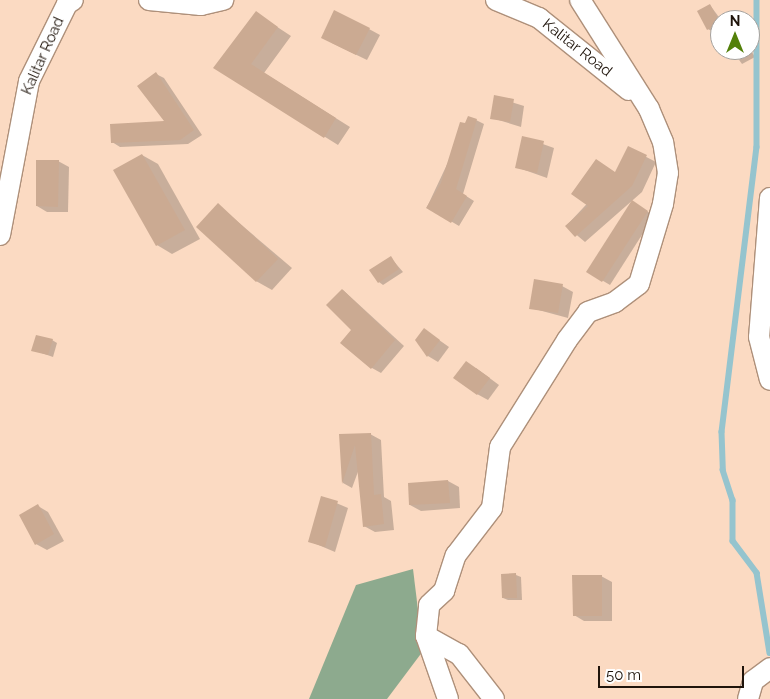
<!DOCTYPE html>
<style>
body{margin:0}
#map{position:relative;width:770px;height:699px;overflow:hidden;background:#fbdac2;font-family:Raleway,sans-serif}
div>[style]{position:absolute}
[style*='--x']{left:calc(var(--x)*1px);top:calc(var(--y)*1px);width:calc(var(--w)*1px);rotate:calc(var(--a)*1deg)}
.forest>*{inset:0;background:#8daa8e}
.shadow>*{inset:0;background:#0003}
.stream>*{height:5.5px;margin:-2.75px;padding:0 2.75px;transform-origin:2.75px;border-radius:2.75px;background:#95c4ce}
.building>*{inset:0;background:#cbaa92}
.roads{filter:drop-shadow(1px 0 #ae907a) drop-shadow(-1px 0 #ae907a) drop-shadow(0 1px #ae907a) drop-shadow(0 -1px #ae907a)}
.street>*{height:20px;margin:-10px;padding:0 10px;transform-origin:10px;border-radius:10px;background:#fff}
span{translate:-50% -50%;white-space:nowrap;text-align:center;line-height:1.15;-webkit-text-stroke:4.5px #fff;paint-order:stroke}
.street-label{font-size:15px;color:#1f140b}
.north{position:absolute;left:710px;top:10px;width:50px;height:50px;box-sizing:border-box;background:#fff;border:1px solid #a5a19d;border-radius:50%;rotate:0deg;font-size:14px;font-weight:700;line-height:20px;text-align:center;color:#1f140b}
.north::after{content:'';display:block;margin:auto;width:18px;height:22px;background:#53800a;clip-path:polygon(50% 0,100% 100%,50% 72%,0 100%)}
.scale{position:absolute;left:598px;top:666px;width:146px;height:22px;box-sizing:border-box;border:2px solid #1f140b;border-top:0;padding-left:6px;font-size:15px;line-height:18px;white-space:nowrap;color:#1f140b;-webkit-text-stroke:4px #fff;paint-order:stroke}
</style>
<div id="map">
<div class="forest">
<div style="clip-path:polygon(413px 569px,423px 651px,387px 699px,309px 699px,356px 585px)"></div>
</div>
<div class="shadow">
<div style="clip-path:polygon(710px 5px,721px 20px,720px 28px,713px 32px,708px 29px)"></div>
<div style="clip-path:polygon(256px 13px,291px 36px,264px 73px,350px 127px,338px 145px,215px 68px)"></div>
<div style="clip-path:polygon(369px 29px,380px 35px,367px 60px,332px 43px)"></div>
<div style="clip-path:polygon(750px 49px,755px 57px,742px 64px,732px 50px)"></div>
<div style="clip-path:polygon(156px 74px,164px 78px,202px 135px,188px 144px,120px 147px,112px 142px,167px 123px)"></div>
<div style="clip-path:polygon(495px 97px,524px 106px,521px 127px,492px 118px)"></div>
<div style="clip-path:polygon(476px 120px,484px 124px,463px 194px,474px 201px,459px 226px,427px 207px,466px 124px)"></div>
<div style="clip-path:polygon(523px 137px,554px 148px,547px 178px,516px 167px)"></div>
<div style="clip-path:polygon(629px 148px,656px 162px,642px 192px,585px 242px,566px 226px,616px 173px)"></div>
<div style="clip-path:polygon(142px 155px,158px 164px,200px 239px,172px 254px,157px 245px)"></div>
<div style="clip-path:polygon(58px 161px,69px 167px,68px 212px,47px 212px,37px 206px)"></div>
<div style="clip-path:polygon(218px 205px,292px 268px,272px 290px,256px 281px)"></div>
<div style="clip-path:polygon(639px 206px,654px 216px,610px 285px,588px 272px)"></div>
<div style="clip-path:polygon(391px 258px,403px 272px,383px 285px,379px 282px)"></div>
<div style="clip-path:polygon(562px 286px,573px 292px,568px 318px,531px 308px)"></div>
<div style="clip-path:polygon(343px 290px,404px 346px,381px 373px,372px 368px,353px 330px)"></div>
<div style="clip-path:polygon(425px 330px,449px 347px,438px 362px,428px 356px)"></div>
<div style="clip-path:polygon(52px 340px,57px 343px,53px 357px,33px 350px)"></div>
<div style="clip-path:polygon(476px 368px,499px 385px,488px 400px,477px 394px)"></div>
<div style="clip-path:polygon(370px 434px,381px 440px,384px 497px,391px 501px,394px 530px,375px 532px,364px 526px,359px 469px,352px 488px,343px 483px,340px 436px)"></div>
<div style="clip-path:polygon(448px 481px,459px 487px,460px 508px,421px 511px,410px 505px,409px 484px)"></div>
<div style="clip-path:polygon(322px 497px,348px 508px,335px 552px,309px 541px)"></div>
<div style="clip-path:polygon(38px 506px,48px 512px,64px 541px,47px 550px,36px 544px)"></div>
<div style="clip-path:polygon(516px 575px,521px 577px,522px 600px,508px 600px,503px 598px)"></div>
<div style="clip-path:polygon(601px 576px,612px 582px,612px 621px,584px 621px,574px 615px)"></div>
</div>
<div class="stream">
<div style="--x:757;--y:0;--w:147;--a:90"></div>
<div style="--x:757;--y:147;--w:287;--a:97"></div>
<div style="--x:722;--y:432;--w:38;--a:88"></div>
<div style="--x:723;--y:470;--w:32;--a:72"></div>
<div style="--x:733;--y:500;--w:41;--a:90"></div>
<div style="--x:733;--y:541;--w:40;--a:53"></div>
<div style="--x:757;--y:573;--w:81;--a:80.8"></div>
</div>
<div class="building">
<div style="clip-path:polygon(710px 4px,720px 23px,707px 30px,697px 11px)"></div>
<div style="clip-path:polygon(334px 10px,370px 28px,356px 55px,321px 38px)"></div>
<div style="clip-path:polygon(256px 11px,278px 27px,251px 64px,336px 118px,324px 138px,213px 68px)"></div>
<div style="clip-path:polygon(156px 72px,194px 130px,180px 140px,111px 143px,110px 124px,164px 121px,137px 86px)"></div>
<div style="clip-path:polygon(494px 95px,514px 99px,510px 122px,490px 119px)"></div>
<div style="clip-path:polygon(468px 116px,477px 119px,456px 189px,467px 196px,451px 223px,426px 208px,441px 183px,460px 122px,465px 123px)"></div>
<div style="clip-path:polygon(522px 136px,544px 141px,537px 173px,515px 168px)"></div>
<div style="clip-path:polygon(628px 146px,647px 155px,632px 186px,575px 237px,565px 226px,588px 206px,571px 194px,596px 159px,615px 172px)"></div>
<div style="clip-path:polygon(142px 154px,185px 230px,156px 246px,113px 170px)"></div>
<div style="clip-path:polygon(36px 160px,59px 160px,58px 207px,36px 206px)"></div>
<div style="clip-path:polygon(632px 200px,648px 211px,602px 282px,586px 272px)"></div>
<div style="clip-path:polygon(218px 203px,278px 259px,256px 282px,196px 227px)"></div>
<div style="clip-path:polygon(391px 256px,399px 269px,378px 283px,369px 270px)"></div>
<div style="clip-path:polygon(534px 279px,563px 284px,558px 313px,529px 309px)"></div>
<div style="clip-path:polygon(342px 289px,395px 340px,371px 369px,340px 343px,351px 330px,326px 305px)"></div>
<div style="clip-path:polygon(424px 328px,440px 340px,427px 357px,415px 340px)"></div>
<div style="clip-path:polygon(36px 335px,53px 339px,48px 355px,31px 351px)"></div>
<div style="clip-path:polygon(466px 361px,490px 378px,477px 395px,453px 378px)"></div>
<div style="clip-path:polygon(371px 433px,374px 495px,381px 494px,384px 524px,363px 527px,355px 445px,342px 484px,339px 434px)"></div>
<div style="clip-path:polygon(448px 480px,450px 503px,409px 505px,408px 483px)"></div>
<div style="clip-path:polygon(321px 496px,338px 501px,325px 547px,308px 542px)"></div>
<div style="clip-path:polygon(38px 504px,54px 534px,35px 545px,19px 515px)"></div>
<div style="clip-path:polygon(516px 573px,517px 598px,502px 598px,501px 574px)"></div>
<div style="clip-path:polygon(572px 575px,602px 575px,602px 616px,573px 616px)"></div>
</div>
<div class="roads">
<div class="street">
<div style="--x:149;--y:0;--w:52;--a:5.5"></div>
<div style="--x:201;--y:5;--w:23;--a:-13"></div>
<div style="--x:496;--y:0;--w:47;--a:22.7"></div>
<div style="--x:539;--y:18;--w:115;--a:38.7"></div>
<div style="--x:770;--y:198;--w:139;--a:94.5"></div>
<div style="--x:759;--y:337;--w:44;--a:75.7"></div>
<div style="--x:0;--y:235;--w:157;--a:-79.3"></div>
<div style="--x:29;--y:81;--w:86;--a:-63.7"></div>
<div style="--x:67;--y:4;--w:7;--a:-34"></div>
<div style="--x:426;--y:636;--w:38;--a:29"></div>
<div style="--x:459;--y:654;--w:57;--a:52.1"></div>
<div style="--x:448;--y:699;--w:67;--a:-109.2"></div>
<div style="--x:426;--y:636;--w:31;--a:-84"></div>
<div style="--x:429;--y:605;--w:21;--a:-43"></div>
<div style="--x:444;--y:591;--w:38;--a:-72"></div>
<div style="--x:456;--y:555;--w:59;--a:-52.5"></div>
<div style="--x:492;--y:508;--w:62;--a:-82.5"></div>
<div style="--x:500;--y:447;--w:126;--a:-57.9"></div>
<div style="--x:567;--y:340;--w:35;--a:-53"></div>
<div style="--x:588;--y:312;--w:29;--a:-20"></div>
<div style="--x:615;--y:302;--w:30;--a:-37"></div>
<div style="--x:639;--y:284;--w:84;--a:-73.3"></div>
<div style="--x:663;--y:204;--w:31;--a:-81"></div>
<div style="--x:668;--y:173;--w:31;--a:-99"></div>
<div style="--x:663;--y:142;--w:36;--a:-113"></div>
<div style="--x:649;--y:109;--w:129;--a:-122.3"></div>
<div style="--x:748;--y:699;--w:19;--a:-74"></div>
<div style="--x:753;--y:681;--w:21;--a:-37"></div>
</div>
</div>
<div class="street-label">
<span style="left:577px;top:48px;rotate:38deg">Kalitar Road</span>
<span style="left:43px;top:56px;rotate:-66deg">Kalitar Road</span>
</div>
<div class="north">N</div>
<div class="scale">50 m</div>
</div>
